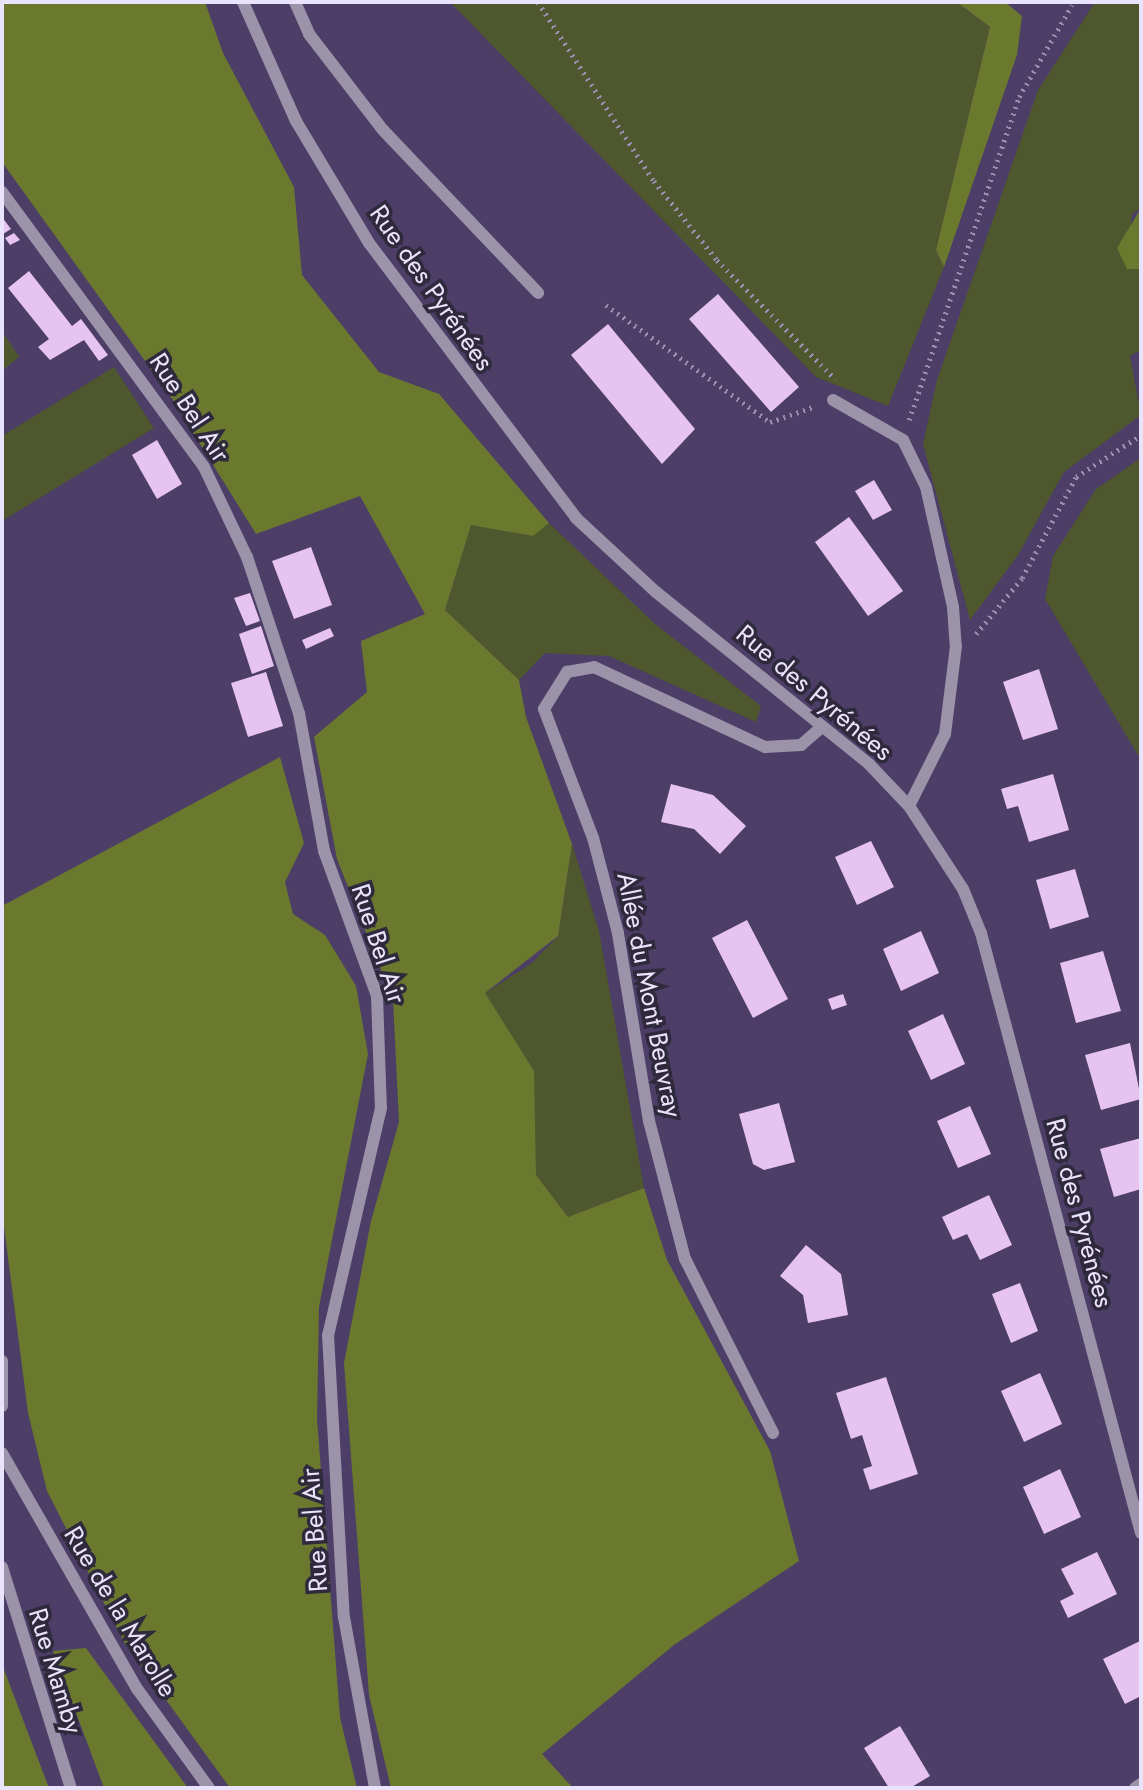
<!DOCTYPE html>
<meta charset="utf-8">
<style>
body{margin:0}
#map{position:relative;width:1143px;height:1790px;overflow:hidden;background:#4c3e67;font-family:Jost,sans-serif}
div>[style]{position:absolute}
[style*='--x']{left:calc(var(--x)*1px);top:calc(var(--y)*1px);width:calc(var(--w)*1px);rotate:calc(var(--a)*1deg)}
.green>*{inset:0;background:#4e572d}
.forest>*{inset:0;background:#6b792f}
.building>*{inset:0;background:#e7c4f0}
.path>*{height:4.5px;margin-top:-2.25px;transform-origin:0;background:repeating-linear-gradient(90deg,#998fb0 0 2px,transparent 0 7px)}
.minor>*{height:12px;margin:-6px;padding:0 6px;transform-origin:6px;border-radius:6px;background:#9a93a9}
span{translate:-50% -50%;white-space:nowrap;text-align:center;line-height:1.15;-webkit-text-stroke:7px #2f293c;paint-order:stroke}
.street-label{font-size:26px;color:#eae3fd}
.frame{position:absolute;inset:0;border:4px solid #eae3fd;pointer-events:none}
</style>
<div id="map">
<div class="green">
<div style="clip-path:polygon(450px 2px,957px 2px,990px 27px,936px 250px,944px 267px,888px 406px,816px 377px)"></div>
<div style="clip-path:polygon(1095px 2px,1141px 2px,1141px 208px,1132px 214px,1127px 268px,1141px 269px,1141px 350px,1130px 356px,1141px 415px,1064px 472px,1018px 555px,970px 620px,923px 444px,937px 380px,1038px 90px)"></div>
<div style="clip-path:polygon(2px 331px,19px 357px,2px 371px)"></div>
<div style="clip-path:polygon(114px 367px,154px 428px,2px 521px,2px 436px)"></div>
<div style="clip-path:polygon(1141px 458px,1141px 760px,1045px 599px,1053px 556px,1096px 489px)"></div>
<div style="clip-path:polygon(549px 523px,655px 624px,761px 706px,756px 722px,609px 656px,545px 653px,519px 680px,445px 610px,471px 524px,532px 536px)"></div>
<div style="clip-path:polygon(572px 844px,599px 931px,644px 1188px,568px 1217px,536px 1175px,534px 1138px,485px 993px,532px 963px,558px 936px)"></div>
</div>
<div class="forest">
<div style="clip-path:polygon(2px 2px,205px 2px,223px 53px,294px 187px,302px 275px,379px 372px,439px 394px,549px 523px,533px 536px,471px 525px,445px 610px,519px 680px,526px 717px,572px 844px,558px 936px,485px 993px,534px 1071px,536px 1175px,568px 1217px,644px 1188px,667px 1260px,770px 1451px,799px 1561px,674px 1645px,542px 1754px,573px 1788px,391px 1788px,369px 1695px,344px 1363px,371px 1221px,399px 1122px,393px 1000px,337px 859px,314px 737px,367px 692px,361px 641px,425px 614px,360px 496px,256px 534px,171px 397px,2px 162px)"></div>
<div style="clip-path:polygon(957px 2px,1005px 2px,1022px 16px,1017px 55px,944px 267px,936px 250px,990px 27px)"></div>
<div style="clip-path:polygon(1141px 208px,1141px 269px,1127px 269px,1117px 248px)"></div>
<div style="clip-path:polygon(280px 757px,304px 843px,285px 882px,293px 914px,325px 935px,356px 986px,368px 1054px,319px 1307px,317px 1419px,340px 1717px,357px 1788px,230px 1788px,124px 1642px,47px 1491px,28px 1413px,2px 1211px,2px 906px)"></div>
<div style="clip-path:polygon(86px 1648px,188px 1788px,104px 1788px,53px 1651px)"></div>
<div style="clip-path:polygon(2px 1667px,3px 1667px,49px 1788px,2px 1788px)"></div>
</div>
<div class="building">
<div style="clip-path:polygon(2px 217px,11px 229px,3px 234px,2px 233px)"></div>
<div style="clip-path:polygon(14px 233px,20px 240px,10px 245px,5px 238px)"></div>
<div style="clip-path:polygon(29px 271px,72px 326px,81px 319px,108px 355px,99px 361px,84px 340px,50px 360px,38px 347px,49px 339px,8px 288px)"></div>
<div style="clip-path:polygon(718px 294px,799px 387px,771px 412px,689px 319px)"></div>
<div style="clip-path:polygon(608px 324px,695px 429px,662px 464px,571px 355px)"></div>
<div style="clip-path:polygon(157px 440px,182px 484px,157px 499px,132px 455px)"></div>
<div style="clip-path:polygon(874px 480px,892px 510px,873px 520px,855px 491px)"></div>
<div style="clip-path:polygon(849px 517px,903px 591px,868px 616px,815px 542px)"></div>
<div style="clip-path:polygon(311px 547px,332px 605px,294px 619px,272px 561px)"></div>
<div style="clip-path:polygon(250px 593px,260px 621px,246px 626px,234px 598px)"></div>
<div style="clip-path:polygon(261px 626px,274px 666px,252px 674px,239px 634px)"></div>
<div style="clip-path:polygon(330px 628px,334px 636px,306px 649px,302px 640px)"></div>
<div style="clip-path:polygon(1039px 669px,1058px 729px,1023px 740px,1003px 682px)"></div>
<div style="clip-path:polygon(266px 672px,283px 726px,248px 737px,231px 683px)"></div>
<div style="clip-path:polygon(1053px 774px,1069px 830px,1029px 842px,1018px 806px,1007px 809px,1001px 789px)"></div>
<div style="clip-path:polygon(671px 784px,713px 795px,746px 826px,720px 854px,694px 829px,661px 822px)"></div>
<div style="clip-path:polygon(871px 841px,894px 887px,857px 905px,835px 857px)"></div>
<div style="clip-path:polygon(1075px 869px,1089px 917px,1050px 929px,1036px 880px)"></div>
<div style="clip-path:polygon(747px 920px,788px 999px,753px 1018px,712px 938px)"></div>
<div style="clip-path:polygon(921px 931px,939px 973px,901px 991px,883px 949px)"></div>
<div style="clip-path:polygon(1103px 951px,1121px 1011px,1076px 1023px,1060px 963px)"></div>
<div style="clip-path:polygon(843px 994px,847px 1005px,832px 1010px,828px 999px)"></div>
<div style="clip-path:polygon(943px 1014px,965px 1064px,931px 1080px,908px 1031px)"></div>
<div style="clip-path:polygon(1130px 1043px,1141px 1099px,1101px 1110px,1085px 1055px)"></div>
<div style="clip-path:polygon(779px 1103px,795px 1162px,764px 1170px,753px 1164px,739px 1114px)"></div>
<div style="clip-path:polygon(970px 1106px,991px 1154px,958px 1168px,937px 1121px)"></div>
<div style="clip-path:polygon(1141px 1138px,1141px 1189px,1114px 1197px,1100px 1149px)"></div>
<div style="clip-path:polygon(989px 1195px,1012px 1245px,980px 1260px,967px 1234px,953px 1240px,942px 1217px)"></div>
<div style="clip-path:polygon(806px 1245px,841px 1274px,848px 1315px,808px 1323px,803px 1295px,780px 1276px)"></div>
<div style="clip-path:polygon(1020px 1283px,1038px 1331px,1011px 1343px,992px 1294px)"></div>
<div style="clip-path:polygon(1040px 1373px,1062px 1424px,1024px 1442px,1001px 1391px)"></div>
<div style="clip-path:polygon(886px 1377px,918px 1474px,870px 1490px,863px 1469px,872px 1466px,862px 1435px,851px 1439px,836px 1393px)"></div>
<div style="clip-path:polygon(1060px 1469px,1081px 1517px,1044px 1534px,1023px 1487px)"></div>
<div style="clip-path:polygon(1097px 1552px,1117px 1594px,1068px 1618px,1060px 1601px,1074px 1594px,1061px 1569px)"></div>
<div style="clip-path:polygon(1140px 1641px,1141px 1696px,1125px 1704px,1103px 1659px)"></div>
<div style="clip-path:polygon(900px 1726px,930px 1776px,910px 1788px,889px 1788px,864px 1748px)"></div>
</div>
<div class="path">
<div style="--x:538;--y:2;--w:213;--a:57.1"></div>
<div style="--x:654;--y:181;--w:101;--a:51.4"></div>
<div style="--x:717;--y:260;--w:168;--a:45.2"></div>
<div style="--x:606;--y:305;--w:201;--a:35.5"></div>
<div style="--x:770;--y:422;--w:46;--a:-19.2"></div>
<div style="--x:909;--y:420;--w:341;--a:-71.2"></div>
<div style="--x:1019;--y:97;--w:106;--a:-60.1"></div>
<div style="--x:976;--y:634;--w:72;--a:-50.6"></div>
<div style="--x:1022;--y:578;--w:115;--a:-61.9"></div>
<div style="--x:1076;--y:477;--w:77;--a:-32.9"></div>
</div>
<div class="minor">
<div style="--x:243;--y:2;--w:130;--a:66"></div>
<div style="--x:296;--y:121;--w:142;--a:59.1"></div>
<div style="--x:369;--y:243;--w:344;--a:53"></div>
<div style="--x:576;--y:518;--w:109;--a:42.8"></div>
<div style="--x:656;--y:592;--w:274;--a:38.9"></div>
<div style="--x:869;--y:764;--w:58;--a:46.4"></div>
<div style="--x:909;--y:806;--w:99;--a:57"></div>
<div style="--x:963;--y:889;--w:48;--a:67.8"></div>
<div style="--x:981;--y:933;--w:621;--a:75.07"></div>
<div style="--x:295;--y:2;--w:35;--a:66"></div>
<div style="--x:309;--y:34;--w:121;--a:52.4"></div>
<div style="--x:383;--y:130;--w:225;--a:46.4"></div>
<div style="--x:2;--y:192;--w:341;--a:53.7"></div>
<div style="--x:204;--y:467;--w:100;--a:64.5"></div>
<div style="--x:247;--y:557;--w:164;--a:71.6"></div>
<div style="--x:299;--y:713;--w:140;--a:79.7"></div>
<div style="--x:324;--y:851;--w:154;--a:69.9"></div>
<div style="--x:377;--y:996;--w:112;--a:88"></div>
<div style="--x:381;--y:1108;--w:233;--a:103.1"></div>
<div style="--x:328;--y:1335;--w:282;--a:86.8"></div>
<div style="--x:344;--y:1617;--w:174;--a:79.7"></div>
<div style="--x:833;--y:400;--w:81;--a:29.7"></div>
<div style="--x:903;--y:440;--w:52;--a:63.9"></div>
<div style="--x:926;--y:487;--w:123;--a:77.3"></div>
<div style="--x:953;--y:607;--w:39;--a:86"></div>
<div style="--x:956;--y:646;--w:89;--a:97.1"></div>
<div style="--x:945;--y:734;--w:80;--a:116.6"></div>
<div style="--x:2;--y:1361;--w:45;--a:90"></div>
<div style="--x:773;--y:1433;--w:195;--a:-116.8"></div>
<div style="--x:685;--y:1259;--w:143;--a:-104.6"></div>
<div style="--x:649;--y:1121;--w:191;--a:-99.4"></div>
<div style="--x:618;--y:933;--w:98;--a:-104.7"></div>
<div style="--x:593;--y:838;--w:138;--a:-110.8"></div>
<div style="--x:544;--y:709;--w:44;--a:-58.1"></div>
<div style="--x:567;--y:672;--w:27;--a:-10"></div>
<div style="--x:594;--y:667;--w:189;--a:25.1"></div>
<div style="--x:765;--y:747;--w:36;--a:-3"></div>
<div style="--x:801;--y:745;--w:28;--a:-41"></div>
<div style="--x:2;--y:1453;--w:273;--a:60.2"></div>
<div style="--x:138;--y:1690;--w:121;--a:54.1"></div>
<div style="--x:2;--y:1567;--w:232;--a:72.7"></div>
<div style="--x:1135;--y:1788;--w:7;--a:-34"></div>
</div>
<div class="street-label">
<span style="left:431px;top:288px;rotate:55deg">Rue des Pyrénées</span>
<span style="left:189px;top:408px;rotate:57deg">Rue Bel Air</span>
<span style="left:814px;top:693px;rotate:40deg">Rue des Pyrénées</span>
<span style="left:378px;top:944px;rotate:72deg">Rue Bel Air</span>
<span style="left:649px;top:995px;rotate:79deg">Allée du Mont Beuvray</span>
<span style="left:1079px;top:1213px;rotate:75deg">Rue des Pyrénées</span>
<span style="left:315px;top:1530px;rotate:-94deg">Rue Bel Air</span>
<span style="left:120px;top:1612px;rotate:59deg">Rue de la Marolle</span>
<span style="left:55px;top:1671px;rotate:73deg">Rue Mamby</span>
</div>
<div class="frame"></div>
</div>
